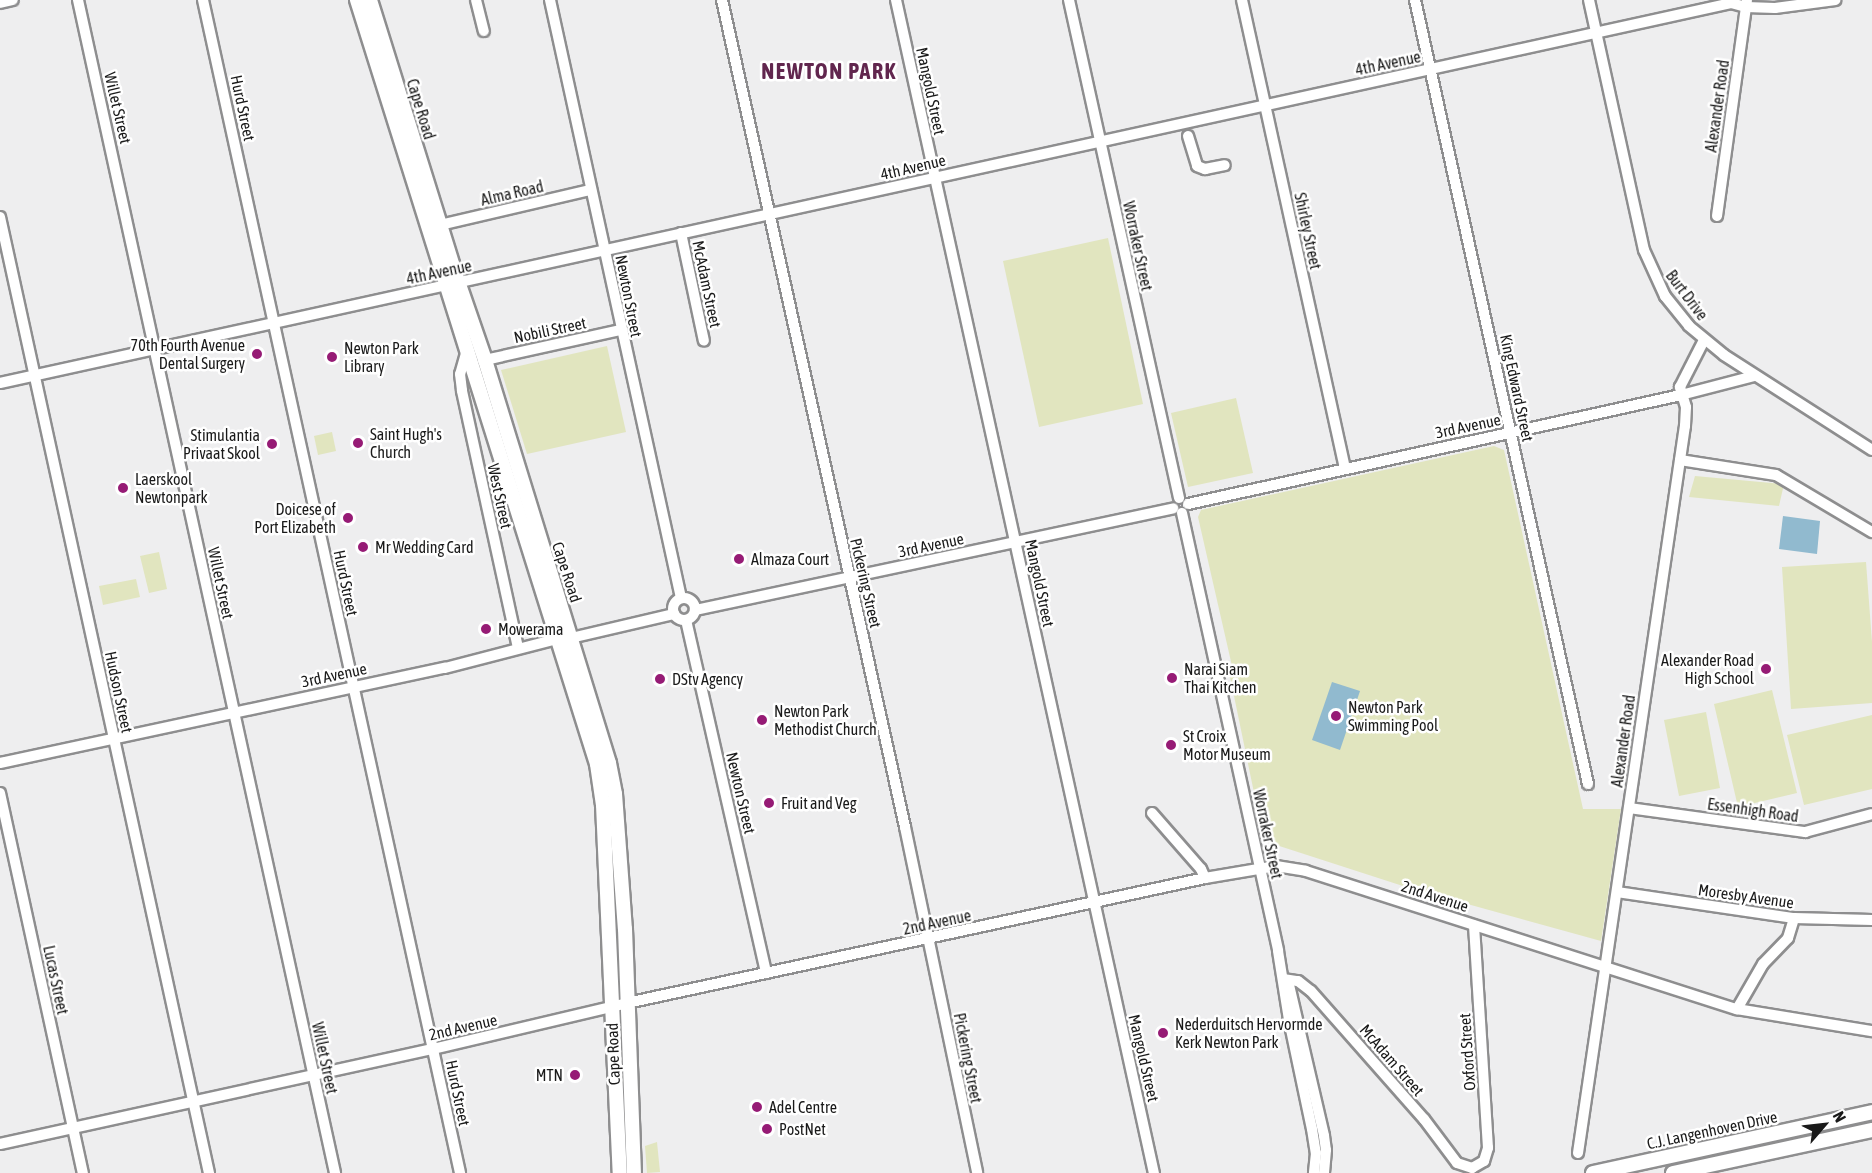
<!DOCTYPE html>
<style>
body{margin:0}
#map{position:relative;width:1872px;height:1173px;overflow:hidden;background:#eeeeef;font-family:"Asap Condensed",sans-serif}
div>[style]{position:absolute}
[style*='--x']{left:calc(var(--x)*1px);top:calc(var(--y)*1px);width:calc(var(--w)*1px);rotate:calc(var(--a)*1deg)}
.green>*{inset:0;background:#e1e5bf}
.water>*{inset:0;background:#91bacf}
.roads{filter:drop-shadow(2px 0 #8e8e8f) drop-shadow(-2px 0 #8e8e8f) drop-shadow(0 2px #8e8e8f) drop-shadow(0 -2px #8e8e8f)}
.minor>*{height:10px;margin:-5px;padding:0 5px;transform-origin:5px;border-radius:5px;background:#fff}
.minor>.ring{margin:-5px;padding:0;box-sizing:content-box;background:none;border:10px solid #fff;border-radius:50%}
.major>*{height:14px;margin:-7px;padding:0 7px;transform-origin:7px;border-radius:7px;background:#fff}
.dots>*{width:16px;height:16px;translate:-50% -50%;box-sizing:border-box;border:3px solid #fff;border-radius:50%}
span{translate:-50% -50%;white-space:nowrap;text-align:center;line-height:1.15;-webkit-text-stroke:5px #fff;paint-order:stroke}
.street-label{font-size:16px;color:#1a1a1a}
.poi-label{font-size:16px;color:#1a1a1a}
.right{translate:-100% -50%;text-align:right}
.left{translate:0 -50%;text-align:left}
.district-label{font-size:22px;color:#61264e;font-weight:700;letter-spacing:1.5px}
.north{position:absolute;left:1794px;top:1095px;width:60px;height:60px;-webkit-text-stroke:4px #fff;paint-order:stroke;rotate:62deg;font-size:16px;font-weight:700;line-height:24px;text-align:center;color:#1a1a1a}
.north::after{content:'';display:block;margin:auto;width:21px;height:27px;background:#1a1a1a;clip-path:polygon(50% 0,100% 100%,50% 72%,0 100%)}
</style>
<div id="map">
<div class="green">
<div style="clip-path:polygon(1108px 238px,1143px 404px,1039px 427px,1003px 261px)"></div>
<div style="clip-path:polygon(607px 346px,626px 432px,527px 454px,501px 370px)"></div>
<div style="clip-path:polygon(1236px 398px,1253px 473px,1188px 487px,1171px 413px)"></div>
<div style="clip-path:polygon(332px 432px,336px 451px,318px 455px,314px 436px)"></div>
<div style="clip-path:polygon(1494px 446px,1504px 450px,1583px 809px,1621px 809px,1601px 941px,1406px 887px,1264px 841px,1228px 667px,1232px 666px,1198px 517px,1201px 510px)"></div>
<div style="clip-path:polygon(1695px 476px,1784px 484px,1779px 506px,1689px 497px)"></div>
<div style="clip-path:polygon(159px 552px,167px 589px,149px 593px,140px 556px)"></div>
<div style="clip-path:polygon(1866px 562px,1872px 642px,1872px 703px,1791px 709px,1782px 567px)"></div>
<div style="clip-path:polygon(136px 579px,140px 597px,103px 605px,99px 586px)"></div>
<div style="clip-path:polygon(1772px 690px,1797px 793px,1738px 807px,1714px 704px)"></div>
<div style="clip-path:polygon(1706px 712px,1720px 788px,1679px 796px,1664px 720px)"></div>
<div style="clip-path:polygon(1872px 715px,1872px 789px,1804px 805px,1787px 735px)"></div>
<div style="clip-path:polygon(657px 1142px,660px 1172px,647px 1173px,645px 1146px)"></div>
</div>
<div class="water">
<div style="clip-path:polygon(1783px 516px,1820px 521px,1817px 554px,1779px 549px)"></div>
<div style="clip-path:polygon(1332px 682px,1360px 691px,1340px 750px,1312px 740px)"></div>
</div>
<div class="roads">
<div class="minor">
<div style="--x:78;--y:0;--w:1201;--a:77.64"></div>
<div style="--x:203;--y:0;--w:1201;--a:77.64"></div>
<div style="--x:476;--y:0;--w:32;--a:76"></div>
<div style="--x:550;--y:0;--w:612;--a:77.64"></div>
<div style="--x:722;--y:0;--w:847;--a:77.52"></div>
<div style="--x:905;--y:827;--w:353;--a:78.2"></div>
<div style="--x:896;--y:0;--w:1201;--a:77.6"></div>
<div style="--x:1069;--y:0;--w:510;--a:77.54"></div>
<div style="--x:1242;--y:0;--w:480;--a:77.6"></div>
<div style="--x:1415;--y:0;--w:803;--a:77.56"></div>
<div style="--x:1589;--y:0;--w:256;--a:77.6"></div>
<div style="--x:1644;--y:250;--w:51;--a:65.5"></div>
<div style="--x:1665;--y:296;--w:38;--a:51"></div>
<div style="--x:1689;--y:326;--w:45;--a:39.6"></div>
<div style="--x:1724;--y:355;--w:176;--a:32.7"></div>
<div style="--x:0;--y:3;--w:13;--a:-13"></div>
<div style="--x:1188;--y:136;--w:31;--a:73"></div>
<div style="--x:1197;--y:166;--w:9;--a:21"></div>
<div style="--x:1205;--y:169;--w:20;--a:-11"></div>
<div style="--x:1717;--y:216;--w:218;--a:-82.1"></div>
<div style="--x:0;--y:217;--w:979;--a:77.67"></div>
<div style="--x:440;--y:225;--w:155;--a:-13.1"></div>
<div style="--x:681;--y:233;--w:110;--a:78"></div>
<div style="--x:467;--y:350;--w:25;--a:106"></div>
<div style="--x:460;--y:374;--w:17;--a:83"></div>
<div style="--x:462;--y:391;--w:263;--a:77.7"></div>
<div style="--x:485;--y:360;--w:138;--a:-12.5"></div>
<div style="--x:0;--y:383;--w:1772;--a:-12.38"></div>
<div style="--x:1731;--y:3;--w:16;--a:15"></div>
<div style="--x:1746;--y:7;--w:29;--a:2"></div>
<div style="--x:1775;--y:8;--w:61;--a:-7.6"></div>
<div style="--x:1680;--y:460;--w:97;--a:8.9"></div>
<div style="--x:1776;--y:475;--w:112;--a:30.7"></div>
<div style="--x:1188;--y:504;--w:505;--a:-12.47"></div>
<div style="--x:1681;--y:395;--w:75;--a:-14.6"></div>
<div style="--x:1182;--y:513;--w:448;--a:77.6"></div>
<div style="--x:1278;--y:951;--w:70;--a:80.9"></div>
<div style="--x:1289;--y:1020;--w:111;--a:78.1"></div>
<div style="--x:1312;--y:1129;--w:24;--a:81"></div>
<div style="--x:1316;--y:1153;--w:20;--a:96"></div>
<div class="ring" style="left:673px;top:598px;width:12px;height:12px"></div>
<div style="--x:695;--y:610;--w:489;--a:-12"></div>
<div style="--x:686;--y:620;--w:362;--a:77.2"></div>
<div style="--x:0;--y:763;--w:455;--a:-12.1"></div>
<div style="--x:445;--y:668;--w:116;--a:-14.5"></div>
<div style="--x:557;--y:639;--w:14;--a:-4"></div>
<div style="--x:571;--y:638;--w:106;--a:-13.1"></div>
<div style="--x:0;--y:793;--w:389;--a:77.7"></div>
<div style="--x:1629;--y:808;--w:178;--a:7.8"></div>
<div style="--x:1805;--y:832;--w:69;--a:-15"></div>
<div style="--x:1152;--y:813;--w:74;--a:48.8"></div>
<div style="--x:1201;--y:869;--w:10;--a:66"></div>
<div style="--x:1617;--y:892;--w:179;--a:8.4"></div>
<div style="--x:1794;--y:918;--w:78;--a:1.5"></div>
<div style="--x:1283;--y:979;--w:15;--a:8"></div>
<div style="--x:1298;--y:981;--w:16;--a:38"></div>
<div style="--x:1311;--y:991;--w:171;--a:48.6"></div>
<div style="--x:1424;--y:1119;--w:55;--a:53.1"></div>
<div style="--x:1457;--y:1163;--w:16;--a:18"></div>
<div style="--x:1472;--y:1168;--w:14;--a:-30"></div>
<div style="--x:1484;--y:1161;--w:14;--a:-73"></div>
<div style="--x:1488;--y:1148;--w:223;--a:-93.6"></div>
<div style="--x:1289;--y:985;--w:155;--a:76.9"></div>
<div style="--x:1324;--y:1136;--w:14;--a:82"></div>
<div style="--x:1326;--y:1150;--w:23;--a:95"></div>
<div style="--x:1737;--y:1009;--w:52;--a:-60"></div>
<div style="--x:1763;--y:964;--w:36;--a:-46"></div>
<div style="--x:1788;--y:938;--w:21;--a:-73"></div>
<div style="--x:0;--y:1144;--w:443;--a:-12.4"></div>
<div style="--x:433;--y:1049;--w:199;--a:-13.3"></div>
<div style="--x:627;--y:1003;--w:591;--a:-12.2"></div>
<div style="--x:1205;--y:878;--w:72;--a:-9.6"></div>
<div style="--x:1276;--y:866;--w:30;--a:9"></div>
<div style="--x:1306;--y:871;--w:453;--a:17.8"></div>
<div style="--x:1737;--y:1009;--w:137;--a:9.3"></div>
<div style="--x:1578;--y:1153;--w:735;--a:-81.63"></div>
<div style="--x:1685;--y:426;--w:19;--a:-87"></div>
<div style="--x:1686;--y:407;--w:21;--a:-107"></div>
<div style="--x:1680;--y:387;--w:53;--a:-62.9"></div>
</div>
<div class="major">
<div style="--x:357;--y:0;--w:801;--a:72.56"></div>
<div style="--x:597;--y:764;--w:41;--a:81.7"></div>
<div style="--x:603;--y:805;--w:368;--a:87.4"></div>
<div style="--x:370;--y:0;--w:276;--a:72.7"></div>
<div style="--x:452;--y:264;--w:102;--a:71"></div>
<div style="--x:485;--y:360;--w:422;--a:72.9"></div>
<div style="--x:609;--y:763;--w:32;--a:79"></div>
<div style="--x:615;--y:794;--w:135;--a:85.8"></div>
<div style="--x:625;--y:929;--w:244;--a:87.9"></div>
<div style="--x:1593;--y:1173;--w:286;--a:-12.3"></div>
<div style="--x:1673;--y:1173;--w:204;--a:-12.2"></div>
</div>
</div>
<div class="dots">
<div style="left:257px;top:354px;background:#961b75"></div>
<div style="left:332px;top:357px;background:#961b75"></div>
<div style="left:358px;top:443px;background:#961b75"></div>
<div style="left:272px;top:444px;background:#961b75"></div>
<div style="left:123px;top:488px;background:#961b75"></div>
<div style="left:348px;top:518px;background:#961b75"></div>
<div style="left:363px;top:547px;background:#961b75"></div>
<div style="left:739px;top:559px;background:#961b75"></div>
<div style="left:486px;top:629px;background:#961b75"></div>
<div style="left:1766px;top:669px;background:#961b75"></div>
<div style="left:1172px;top:678px;background:#961b75"></div>
<div style="left:660px;top:679px;background:#961b75"></div>
<div style="left:1336px;top:716px;background:#961b75"></div>
<div style="left:762px;top:720px;background:#961b75"></div>
<div style="left:1171px;top:745px;background:#961b75"></div>
<div style="left:769px;top:803px;background:#961b75"></div>
<div style="left:1163px;top:1033px;background:#961b75"></div>
<div style="left:575px;top:1075px;background:#961b75"></div>
<div style="left:757px;top:1107px;background:#961b75"></div>
<div style="left:767px;top:1129px;background:#961b75"></div>
</div>
<div class="street-label">
<span style="left:1388px;top:63px;rotate:-12deg">4th Avenue</span>
<span style="left:931px;top:91px;rotate:78deg">Mangold Street</span>
<span style="left:1717px;top:106px;rotate:-82deg">Alexander Road</span>
<span style="left:118px;top:108px;rotate:77deg">Willet Street</span>
<span style="left:243px;top:108px;rotate:78deg">Hurd Street</span>
<span style="left:421px;top:109px;rotate:73deg">Cape Road</span>
<span style="left:913px;top:167px;rotate:-13deg">4th Avenue</span>
<span style="left:512px;top:193px;rotate:-13deg">Alma Road</span>
<span style="left:1308px;top:231px;rotate:78deg">Shirley Street</span>
<span style="left:1138px;top:246px;rotate:78deg">Worraker Street</span>
<span style="left:439px;top:272px;rotate:-12deg">4th Avenue</span>
<span style="left:707px;top:284px;rotate:78deg">McAdam Street</span>
<span style="left:1687px;top:295px;rotate:53deg">Burt Drive</span>
<span style="left:629px;top:296px;rotate:79deg">Newton Street</span>
<span style="left:550px;top:330px;rotate:-12deg">Nobili Street</span>
<span style="left:1517px;top:388px;rotate:78deg">King Edward Street</span>
<span style="left:1468px;top:426px;rotate:-12deg">3rd Avenue</span>
<span style="left:500px;top:496px;rotate:78deg">West Street</span>
<span style="left:931px;top:545px;rotate:-12deg">3rd Avenue</span>
<span style="left:567px;top:572px;rotate:72deg">Cape Road</span>
<span style="left:221px;top:583px;rotate:78deg">Willet Street</span>
<span style="left:346px;top:583px;rotate:78deg">Hurd Street</span>
<span style="left:866px;top:583px;rotate:77deg">Pickering Street</span>
<span style="left:1040px;top:583px;rotate:78deg">Mangold Street</span>
<span style="left:334px;top:675px;rotate:-12deg">3rd Avenue</span>
<span style="left:119px;top:692px;rotate:78deg">Hudson Street</span>
<span style="left:1623px;top:741px;rotate:-82deg">Alexander Road</span>
<span style="left:741px;top:793px;rotate:77deg">Newton Street</span>
<span style="left:1753px;top:810px;rotate:8deg">Essenhigh Road</span>
<span style="left:1268px;top:834px;rotate:78deg">Worraker Street</span>
<span style="left:1435px;top:896px;rotate:18deg">2nd Avenue</span>
<span style="left:1746px;top:896px;rotate:8deg">Moresby Avenue</span>
<span style="left:937px;top:922px;rotate:-12deg">2nd Avenue</span>
<span style="left:56px;top:980px;rotate:78deg">Lucas Street</span>
<span style="left:463px;top:1027px;rotate:-13deg">2nd Avenue</span>
<span style="left:1467px;top:1052px;rotate:-94deg">Oxford Street</span>
<span style="left:613px;top:1054px;rotate:-92deg">Cape Road</span>
<span style="left:325px;top:1058px;rotate:78deg">Willet Street</span>
<span style="left:968px;top:1058px;rotate:79deg">Pickering Street</span>
<span style="left:1144px;top:1058px;rotate:77deg">Mangold Street</span>
<span style="left:1392px;top:1060px;rotate:49deg">McAdam Street</span>
<span style="left:458px;top:1093px;rotate:78deg">Hurd Street</span>
<span style="left:1712px;top:1130px;rotate:-12deg">C.J. Langenhoven Drive</span>
</div>
<div class="poi-label">
<span class="right" style="left:245px;top:354px">70th Fourth Avenue<br>Dental Surgery</span>
<span class="left" style="left:344px;top:357px">Newton Park<br>Library</span>
<span class="left" style="left:370px;top:443px">Saint Hugh's<br>Church</span>
<span class="right" style="left:260px;top:444px">Stimulantia<br>Privaat Skool</span>
<span class="left" style="left:135px;top:488px">Laerskool<br>Newtonpark</span>
<span class="right" style="left:336px;top:518px">Doicese of<br>Port Elizabeth</span>
<span class="left" style="left:375px;top:547px">Mr Wedding Card</span>
<span class="left" style="left:751px;top:559px">Almaza Court</span>
<span class="left" style="left:498px;top:629px">Mowerama</span>
<span class="right" style="left:1754px;top:669px">Alexander Road<br>High School</span>
<span class="left" style="left:1184px;top:678px">Narai Siam<br>Thai Kitchen</span>
<span class="left" style="left:672px;top:679px">DStv Agency</span>
<span class="left" style="left:1348px;top:716px">Newton Park<br>Swimming Pool</span>
<span class="left" style="left:774px;top:720px">Newton Park<br>Methodist Church</span>
<span class="left" style="left:1183px;top:745px">St Croix<br>Motor Museum</span>
<span class="left" style="left:781px;top:803px">Fruit and Veg</span>
<span class="left" style="left:1175px;top:1033px">Nederduitsch Hervormde<br>Kerk Newton Park</span>
<span class="right" style="left:563px;top:1075px">MTN</span>
<span class="left" style="left:769px;top:1107px">Adel Centre</span>
<span class="left" style="left:779px;top:1129px">PostNet</span>
</div>
<div class="district-label">
<span style="left:829px;top:72px">NEWTON PARK</span>
</div>
<div class="north">N</div>
</div>
